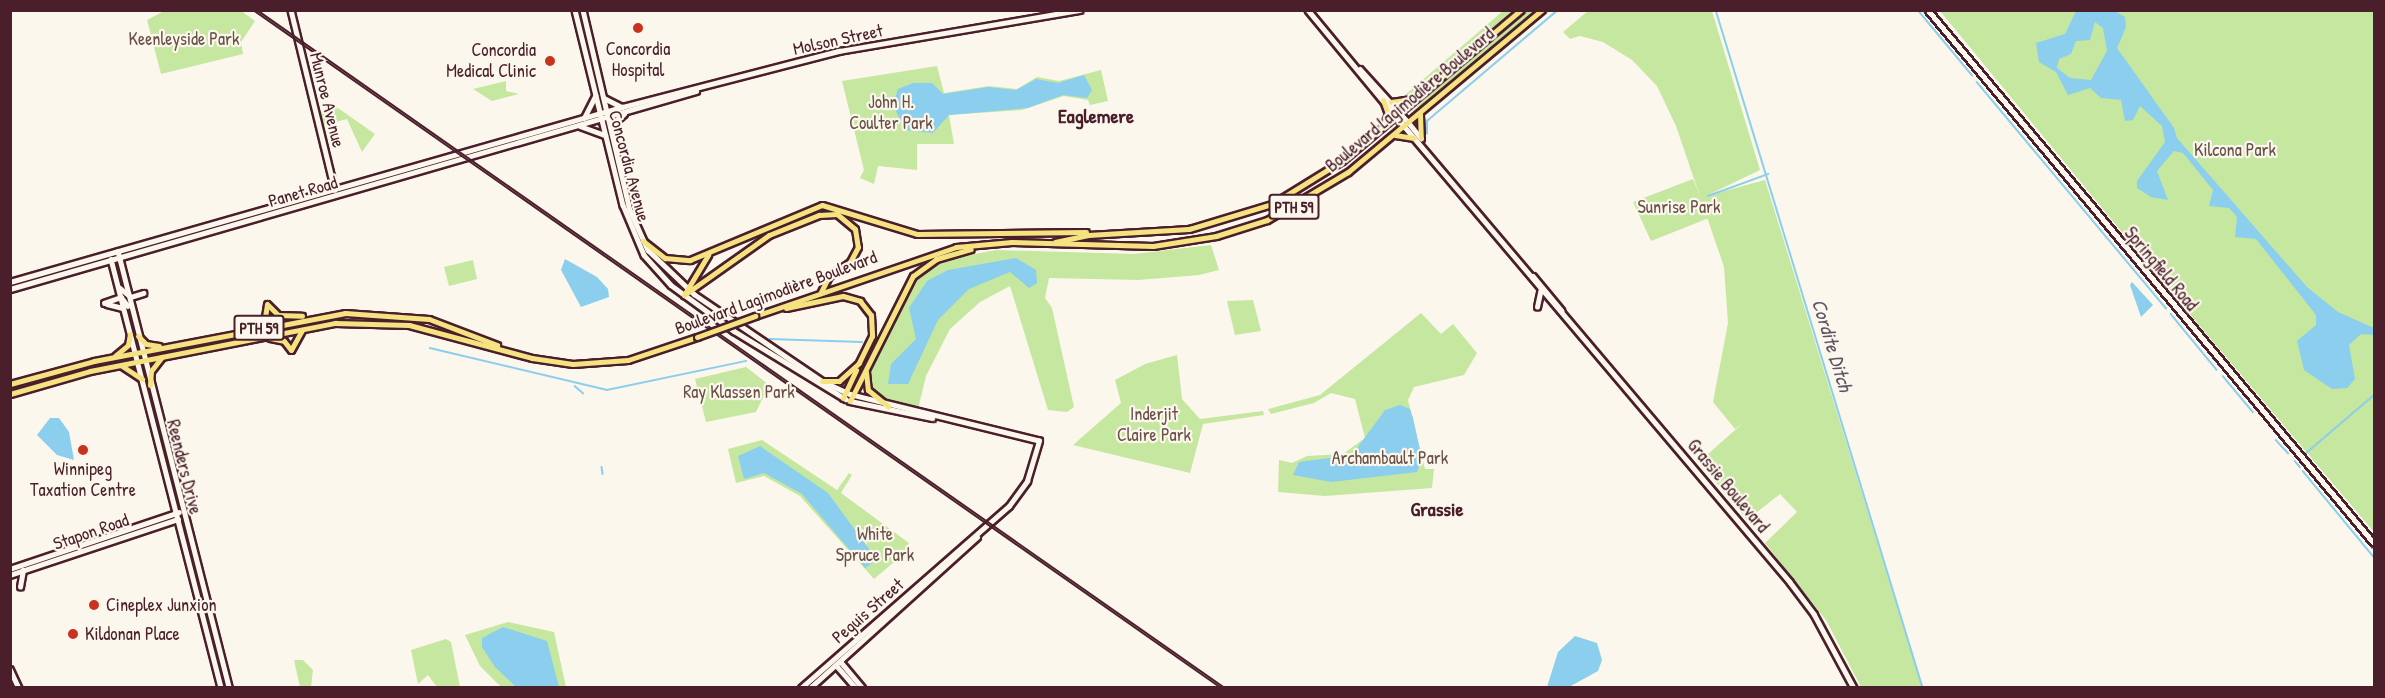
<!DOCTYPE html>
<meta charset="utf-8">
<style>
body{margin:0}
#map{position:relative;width:2385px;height:698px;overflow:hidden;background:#fbf7ec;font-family:"Patrick Hand",sans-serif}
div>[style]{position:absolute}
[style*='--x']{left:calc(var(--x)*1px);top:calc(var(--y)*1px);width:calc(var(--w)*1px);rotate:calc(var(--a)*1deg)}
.green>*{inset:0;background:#c6e7a0}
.water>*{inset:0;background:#8bceed}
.stream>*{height:1.5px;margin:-0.75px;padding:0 0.75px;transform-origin:0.75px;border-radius:0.75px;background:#8bceed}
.roads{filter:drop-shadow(2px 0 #4a1f2b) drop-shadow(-2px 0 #4a1f2b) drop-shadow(0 2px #4a1f2b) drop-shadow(0 -2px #4a1f2b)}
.tertiary>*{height:4.5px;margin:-2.25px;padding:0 2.25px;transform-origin:2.25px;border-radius:2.25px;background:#fbf7ec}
.secondary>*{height:4.5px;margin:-2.25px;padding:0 2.25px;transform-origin:2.25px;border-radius:2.25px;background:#fbf7ec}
.primary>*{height:5px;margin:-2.5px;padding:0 2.5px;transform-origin:2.5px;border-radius:2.5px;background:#f5e382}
.rail>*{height:4px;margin-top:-2px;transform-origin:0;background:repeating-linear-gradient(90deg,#fbf7ec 0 4.5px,#4a1f2b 0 9px);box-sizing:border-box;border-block:2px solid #4a1f2b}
.bridges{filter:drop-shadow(2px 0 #4a1f2b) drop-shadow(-2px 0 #4a1f2b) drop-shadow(0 2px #4a1f2b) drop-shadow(0 -2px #4a1f2b)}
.primary-bridge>*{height:5px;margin:-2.5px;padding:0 2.5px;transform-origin:2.5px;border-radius:2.5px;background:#f5e382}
.dots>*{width:16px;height:16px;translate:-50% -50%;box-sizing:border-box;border:3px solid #fbf7ec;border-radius:50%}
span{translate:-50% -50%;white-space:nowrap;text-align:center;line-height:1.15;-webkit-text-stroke:4.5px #fbf7ec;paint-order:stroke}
.shield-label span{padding:2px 4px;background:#fbf7ec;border:2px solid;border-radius:4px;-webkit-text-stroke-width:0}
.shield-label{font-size:16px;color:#4a1f2b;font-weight:700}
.park-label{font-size:18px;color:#695148}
.street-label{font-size:18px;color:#4a1f2b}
.poi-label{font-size:18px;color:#4a1f2b}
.right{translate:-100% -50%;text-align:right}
.left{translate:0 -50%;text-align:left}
.neighbourhood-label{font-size:20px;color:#4a1f2b;font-weight:700}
.water-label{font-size:20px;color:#5e5465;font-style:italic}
.frame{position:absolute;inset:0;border:12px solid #4a1f2b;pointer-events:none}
</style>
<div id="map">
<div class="green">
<div style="clip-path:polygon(240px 10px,255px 21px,241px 42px,243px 54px,161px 74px,147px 20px,164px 11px)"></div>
<div style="clip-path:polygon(1503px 11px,1517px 11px,1412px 97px,1398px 101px)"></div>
<div style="clip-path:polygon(1524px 11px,1538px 11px,1408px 116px,1454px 70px)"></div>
<div style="clip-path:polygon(1588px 11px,1712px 11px,1760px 170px,1706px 196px,1765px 180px,1922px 687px,1861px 687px,1826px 620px,1765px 543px,1797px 512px,1780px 494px,1747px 520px,1699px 462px,1743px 423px,1735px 429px,1713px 402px,1728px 323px,1724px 267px,1676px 126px,1657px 86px,1632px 60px,1603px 42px,1580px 36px,1570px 39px,1563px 32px)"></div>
<div style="clip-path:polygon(1940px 11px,2374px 11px,2374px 532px,2177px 299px)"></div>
<div style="clip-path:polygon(937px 66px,944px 93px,989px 86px,1017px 89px,1037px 77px,1059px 81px,1101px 70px,1108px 101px,1090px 105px,1088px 100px,1064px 96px,1022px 110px,949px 115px,954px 144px,917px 144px,917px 170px,878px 166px,874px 184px,860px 178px,864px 170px,842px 81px)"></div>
<div style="clip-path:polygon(506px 81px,506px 91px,519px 94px,492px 101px,473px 89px)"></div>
<div style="clip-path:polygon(338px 108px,375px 134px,362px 152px,347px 119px,324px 125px,321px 112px)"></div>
<div style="clip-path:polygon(1693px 179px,1709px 218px,1651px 241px,1633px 202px)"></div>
<div style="clip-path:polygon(1211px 245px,1219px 270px,1199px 275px,1138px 280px,1049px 278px,1045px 298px,1052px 308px,1074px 407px,1067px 412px,1048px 410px,1010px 286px,980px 302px,950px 329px,926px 376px,918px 409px,885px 399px,869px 383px,872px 364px,912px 284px,932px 266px,948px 259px,996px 250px,1134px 254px)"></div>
<div style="clip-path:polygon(473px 260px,477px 279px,449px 286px,444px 267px)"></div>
<div style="clip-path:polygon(1253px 300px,1261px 331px,1235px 335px,1227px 301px)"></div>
<div style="clip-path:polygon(1421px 313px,1441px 334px,1453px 324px,1477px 353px,1464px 375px,1414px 387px,1408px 400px,1425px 469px,1434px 469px,1432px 488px,1325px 496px,1278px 492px,1279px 460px,1292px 463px,1307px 456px,1343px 454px,1365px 438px,1355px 399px,1331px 393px,1314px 403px,1271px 414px,1268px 409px,1320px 395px)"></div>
<div style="clip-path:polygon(1177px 355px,1182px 399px,1200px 419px,1263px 411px,1264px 415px,1203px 424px,1190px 473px,1073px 445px,1121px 403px,1115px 380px,1145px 364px)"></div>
<div style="clip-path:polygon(746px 367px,769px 385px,756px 412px,706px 422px,695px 379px)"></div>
<div style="clip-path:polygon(762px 440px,837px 490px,849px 473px,852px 475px,841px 493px,909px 543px,900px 557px,874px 579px,800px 496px,764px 476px,736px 483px,728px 449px)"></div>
<div style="clip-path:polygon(508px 622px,554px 632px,566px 687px,501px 687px,480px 666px,465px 635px)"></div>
<div style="clip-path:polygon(446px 639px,451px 642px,460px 687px,437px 687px,428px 675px,418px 684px,411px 650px)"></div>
<div style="clip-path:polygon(294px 660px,303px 660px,313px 670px,311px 687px,300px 687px)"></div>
</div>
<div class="water">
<div style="clip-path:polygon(evenodd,2076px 11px,2115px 11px,2125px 17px,2126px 27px,2117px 48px,2174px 128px,2177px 138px,2307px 287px,2338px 312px,2374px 328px,2374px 335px,2361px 334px,2349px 345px,2355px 379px,2347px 388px,2332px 389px,2304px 370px,2297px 341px,2316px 325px,2316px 315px,2256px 239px,2235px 237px,2237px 217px,2229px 208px,2209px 206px,2213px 190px,2183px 153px,2174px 151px,2157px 171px,2168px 200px,2151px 197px,2137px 188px,2137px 181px,2165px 142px,2162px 126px,2140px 106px,2133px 120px,2125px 121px,2121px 100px,2101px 98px,2090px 88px,2068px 95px,2056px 72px,2039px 62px,2036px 43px,2065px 34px,2076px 11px,2095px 22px,2103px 28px,2107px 51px,2091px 80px,2070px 78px,2057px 68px,2059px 59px,2071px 54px,2076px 41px,2090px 40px,2095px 22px)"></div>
<div style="clip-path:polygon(1084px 75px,1092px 90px,1087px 98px,1063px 95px,1028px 108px,949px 115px,933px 133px,905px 130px,893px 105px,898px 89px,913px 83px,932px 83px,943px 94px,988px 87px,1016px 90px,1036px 79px,1058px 83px)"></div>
<div style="clip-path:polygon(1016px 258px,1036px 270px,1037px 283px,1029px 288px,1010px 272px,969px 289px,938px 320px,908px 384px,888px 384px,891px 364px,916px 339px,909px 308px,927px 281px,948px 270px)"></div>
<div style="clip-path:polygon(565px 259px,597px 277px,608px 289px,609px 297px,581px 307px,561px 270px)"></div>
<div style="clip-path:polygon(2132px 282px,2153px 305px,2141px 317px,2130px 285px)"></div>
<div style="clip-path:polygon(1400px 405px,1410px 409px,1413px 418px,1422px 459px,1417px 472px,1331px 482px,1293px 475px,1299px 462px,1352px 455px,1385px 410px)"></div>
<div style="clip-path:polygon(50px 418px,59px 418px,69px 432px,74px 460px,57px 455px,37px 435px)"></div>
<div style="clip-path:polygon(760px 446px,828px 493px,877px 560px,865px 568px,802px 494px,764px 473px,744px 479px,738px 456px)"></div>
<div style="clip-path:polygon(503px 627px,547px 641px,559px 687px,516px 687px,495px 667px,482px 647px,482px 638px)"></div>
<div style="clip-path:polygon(1575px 636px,1597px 643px,1602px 660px,1598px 671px,1569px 687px,1547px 687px,1558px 652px)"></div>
</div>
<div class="stream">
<div style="--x:1716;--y:10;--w:709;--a:73.02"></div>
<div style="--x:1918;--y:10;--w:85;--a:50.3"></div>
<div style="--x:1977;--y:82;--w:295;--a:50.1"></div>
<div style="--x:1427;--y:134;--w:13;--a:-90"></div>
<div style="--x:1427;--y:121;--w:172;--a:-40.3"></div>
<div style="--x:1708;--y:196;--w:64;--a:-20.1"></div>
<div style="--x:2171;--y:314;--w:72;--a:50.6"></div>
<div style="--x:770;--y:339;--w:92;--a:1.9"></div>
<div style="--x:430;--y:348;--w:182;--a:13.3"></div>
<div style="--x:607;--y:390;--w:142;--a:-11.8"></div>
<div style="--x:2223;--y:376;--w:47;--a:50.2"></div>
<div style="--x:575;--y:386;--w:11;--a:41"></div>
<div style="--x:2276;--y:440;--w:18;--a:47"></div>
<div style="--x:2305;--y:454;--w:91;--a:-40.5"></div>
<div style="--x:2295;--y:461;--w:8;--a:50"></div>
<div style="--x:602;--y:467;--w:7;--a:82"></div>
<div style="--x:2303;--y:471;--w:112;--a:50.5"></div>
</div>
<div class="roads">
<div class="tertiary">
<div style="--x:291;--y:10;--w:185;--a:76.3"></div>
<div style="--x:1308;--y:10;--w:151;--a:50.4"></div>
<div style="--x:1928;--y:10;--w:695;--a:50.08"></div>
<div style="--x:1360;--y:69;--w:72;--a:47.8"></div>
<div style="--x:118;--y:251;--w:451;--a:75.7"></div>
<div style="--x:111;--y:259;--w:443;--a:75.6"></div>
<div style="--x:10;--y:282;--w:637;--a:-15.96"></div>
<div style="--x:622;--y:107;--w:224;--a:-14.5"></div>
<div style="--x:839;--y:51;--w:244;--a:-9.7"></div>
<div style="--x:120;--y:288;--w:14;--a:39"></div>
<div style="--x:131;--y:297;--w:13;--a:-18"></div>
<div style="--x:10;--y:289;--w:714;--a:-16.1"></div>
<div style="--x:104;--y:303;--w:18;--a:-19"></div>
<div style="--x:121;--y:297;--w:11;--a:52"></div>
<div style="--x:107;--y:304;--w:16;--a:14"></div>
<div style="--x:850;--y:401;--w:84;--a:11.7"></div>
<div style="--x:10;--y:569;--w:178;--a:-18.6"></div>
<div style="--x:10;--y:575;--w:177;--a:-18.4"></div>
<div style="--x:20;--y:587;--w:17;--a:-80"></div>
<div style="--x:840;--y:661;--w:35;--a:50"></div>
<div style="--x:836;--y:665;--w:30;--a:49"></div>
<div style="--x:801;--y:688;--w:276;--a:-41.2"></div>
<div style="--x:1009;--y:506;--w:31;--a:-54"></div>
<div style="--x:1027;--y:481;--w:42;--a:-73.3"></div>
<div style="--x:1039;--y:441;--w:193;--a:-166.2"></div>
<div style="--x:810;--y:688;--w:225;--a:-42.1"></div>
</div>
<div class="secondary">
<div style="--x:575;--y:10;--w:201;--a:76.2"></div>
<div style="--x:623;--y:205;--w:54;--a:67.2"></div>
<div style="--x:644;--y:255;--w:40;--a:48"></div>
<div style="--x:671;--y:285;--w:78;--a:36.1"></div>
<div style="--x:734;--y:331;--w:131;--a:31.3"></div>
<div style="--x:583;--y:10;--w:205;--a:76.8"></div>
<div style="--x:630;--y:210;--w:44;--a:65.8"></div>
<div style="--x:648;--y:250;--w:64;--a:43.7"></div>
<div style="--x:694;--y:294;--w:155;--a:34.2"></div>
<div style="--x:822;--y:381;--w:33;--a:25"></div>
<div style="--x:604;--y:98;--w:20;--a:27"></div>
<div style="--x:584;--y:118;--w:25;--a:-63"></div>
<div style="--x:1408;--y:122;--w:21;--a:51"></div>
<div style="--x:580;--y:126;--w:27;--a:20"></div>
<div style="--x:1404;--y:126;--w:597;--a:49.75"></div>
<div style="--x:1790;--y:582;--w:40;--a:53"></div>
<div style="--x:1814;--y:614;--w:84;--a:61.6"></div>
<div style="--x:613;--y:134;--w:15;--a:-74"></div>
<div style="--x:617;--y:120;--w:9;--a:-41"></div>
<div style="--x:1533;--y:276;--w:45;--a:50.4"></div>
<div style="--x:1537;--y:307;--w:19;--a:-78"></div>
<div style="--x:10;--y:669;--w:21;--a:65"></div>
<div style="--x:10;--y:687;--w:1;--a:45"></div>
</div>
<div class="primary">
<div style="--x:1383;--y:100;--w:15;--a:70"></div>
<div style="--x:1388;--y:114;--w:11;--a:112"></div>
<div style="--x:1391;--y:102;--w:21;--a:-8"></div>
<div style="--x:1420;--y:114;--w:24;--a:88"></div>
<div style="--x:1395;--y:135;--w:19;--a:9"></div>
<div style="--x:643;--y:241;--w:28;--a:38"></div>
<div style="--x:665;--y:258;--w:25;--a:5"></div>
<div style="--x:690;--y:260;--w:143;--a:-22.6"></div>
<div style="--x:822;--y:205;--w:99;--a:17"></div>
<div style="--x:917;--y:234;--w:169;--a:-0.7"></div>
<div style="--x:1055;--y:242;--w:34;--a:-12"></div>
<div style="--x:1088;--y:235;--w:101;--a:-3.4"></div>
<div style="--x:1189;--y:229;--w:87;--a:-16.8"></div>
<div style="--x:1272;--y:204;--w:82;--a:-31.6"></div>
<div style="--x:1342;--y:161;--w:234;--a:-40.2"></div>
<div style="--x:684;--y:295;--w:104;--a:-35.2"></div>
<div style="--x:769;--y:235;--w:54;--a:-21.8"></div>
<div style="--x:819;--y:215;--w:18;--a:-3"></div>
<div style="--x:837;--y:214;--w:23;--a:40"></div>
<div style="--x:855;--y:229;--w:18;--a:81"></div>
<div style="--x:858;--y:247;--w:17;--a:118"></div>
<div style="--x:850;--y:262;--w:25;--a:146"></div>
<div style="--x:829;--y:276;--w:18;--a:117"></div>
<div style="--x:684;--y:295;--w:47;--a:-59"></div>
<div style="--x:267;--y:304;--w:16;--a:45"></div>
<div style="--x:278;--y:315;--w:24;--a:2"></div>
<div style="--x:786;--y:308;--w:58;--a:-11.9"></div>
<div style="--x:843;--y:296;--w:18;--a:16"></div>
<div style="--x:860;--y:301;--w:18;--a:52"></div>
<div style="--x:871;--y:315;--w:21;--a:87"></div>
<div style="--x:872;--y:336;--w:30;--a:116"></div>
<div style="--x:859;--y:363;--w:27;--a:138"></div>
<div style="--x:839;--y:381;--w:17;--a:180"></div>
<div style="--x:755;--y:316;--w:213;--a:-18.9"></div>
<div style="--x:956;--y:247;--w:56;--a:-5.1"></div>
<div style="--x:1012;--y:242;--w:141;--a:1.6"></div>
<div style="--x:1153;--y:246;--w:64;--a:-9"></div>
<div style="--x:1216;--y:236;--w:53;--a:-17.4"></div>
<div style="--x:1267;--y:220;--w:94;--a:-30.7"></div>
<div style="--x:1348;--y:172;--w:253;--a:-39.9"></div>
<div style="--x:255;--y:327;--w:14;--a:-45"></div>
<div style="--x:265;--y:317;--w:12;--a:-81"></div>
<div style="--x:138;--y:336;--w:11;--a:45"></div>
<div style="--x:146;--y:344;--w:13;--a:9"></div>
<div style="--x:270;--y:338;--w:14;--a:12"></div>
<div style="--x:284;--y:341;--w:11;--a:52"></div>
<div style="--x:291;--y:350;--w:23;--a:-61"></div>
<div style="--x:115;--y:356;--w:17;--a:-40"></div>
<div style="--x:128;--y:345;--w:11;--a:-80"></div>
<div style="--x:122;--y:366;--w:24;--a:33"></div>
<div style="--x:866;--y:372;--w:18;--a:84"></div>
<div style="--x:868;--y:390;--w:26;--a:39"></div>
<div style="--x:10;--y:384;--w:87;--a:-15.3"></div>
<div style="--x:94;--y:361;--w:256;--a:-10.8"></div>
<div style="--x:345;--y:313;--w:84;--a:4.1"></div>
<div style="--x:429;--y:319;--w:73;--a:20.9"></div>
<div style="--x:150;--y:385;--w:14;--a:-86"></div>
<div style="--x:151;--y:371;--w:18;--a:-52"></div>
<div style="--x:10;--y:394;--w:83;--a:-16"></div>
<div style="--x:90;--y:371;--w:250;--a:-11.1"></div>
<div style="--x:335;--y:323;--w:74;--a:1.5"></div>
<div style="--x:409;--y:325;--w:127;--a:15"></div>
<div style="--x:532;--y:358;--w:41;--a:8.3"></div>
<div style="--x:573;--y:364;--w:55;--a:-4.2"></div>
<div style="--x:628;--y:360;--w:73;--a:-18.4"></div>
<div style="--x:843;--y:398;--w:31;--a:-65"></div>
<div style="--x:850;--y:401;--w:140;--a:-63.3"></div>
<div style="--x:913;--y:276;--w:29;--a:-36"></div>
<div style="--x:936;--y:259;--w:36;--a:-16"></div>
</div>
</div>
<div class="rail">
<div style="--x:255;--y:10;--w:1182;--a:35.01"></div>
</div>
<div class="bridges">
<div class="primary-bridge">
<div style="--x:697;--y:337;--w:62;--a:-19.9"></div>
</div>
</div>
<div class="dots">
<div style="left:638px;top:28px;background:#c8321e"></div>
<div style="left:550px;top:61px;background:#c8321e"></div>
<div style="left:83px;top:450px;background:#c8321e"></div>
<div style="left:94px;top:605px;background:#c8321e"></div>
<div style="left:73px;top:634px;background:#c8321e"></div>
</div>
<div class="shield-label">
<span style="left:1294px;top:207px">PTH 59</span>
<span style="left:259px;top:328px">PTH 59</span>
</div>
<div class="park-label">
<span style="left:184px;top:39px">Keenleyside Park</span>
<span style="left:891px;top:113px">John H.<br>Coulter Park</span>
<span style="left:2235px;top:150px">Kilcona Park</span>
<span style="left:1679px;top:207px">Sunrise Park</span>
<span style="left:739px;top:392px">Ray Klassen Park</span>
<span style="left:1154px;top:425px">Inderjit<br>Claire Park</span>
<span style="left:1390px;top:458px">Archambault Park</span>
<span style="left:875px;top:545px">White<br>Spruce Park</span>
</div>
<div class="street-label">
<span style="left:838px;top:40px;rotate:-12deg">Molson Street</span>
<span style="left:327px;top:100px;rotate:76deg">Munroe Avenue</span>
<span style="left:1410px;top:100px;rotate:-40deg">Boulevard Lagimodière Boulevard</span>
<span style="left:629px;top:166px;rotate:75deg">Concordia Avenue</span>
<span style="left:303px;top:192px;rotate:-16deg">Panet Road</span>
<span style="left:2161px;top:269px;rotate:50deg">Springfield Road</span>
<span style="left:776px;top:293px;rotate:-20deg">Boulevard Lagimodière Boulevard</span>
<span style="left:184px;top:467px;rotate:76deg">Reenders Drive</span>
<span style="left:1728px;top:486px;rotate:50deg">Grassie Boulevard</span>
<span style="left:91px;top:532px;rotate:-19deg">Stapon Road</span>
<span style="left:868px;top:611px;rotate:-41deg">Peguis Street</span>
</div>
<div class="poi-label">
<span style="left:638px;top:60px">Concordia<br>Hospital</span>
<span class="right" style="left:536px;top:61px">Concordia<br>Medical Clinic</span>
<span style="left:83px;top:480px">Winnipeg<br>Taxation Centre</span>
<span class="left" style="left:106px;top:605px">Cineplex Junxion</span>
<span class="left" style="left:85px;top:634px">Kildonan Place</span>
</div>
<div class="neighbourhood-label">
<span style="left:1096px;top:115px">Eaglemere</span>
<span style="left:1437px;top:508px">Grassie</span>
</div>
<div class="water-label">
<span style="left:1833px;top:345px;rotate:73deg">Cordite Ditch</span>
</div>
<div class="frame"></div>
</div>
